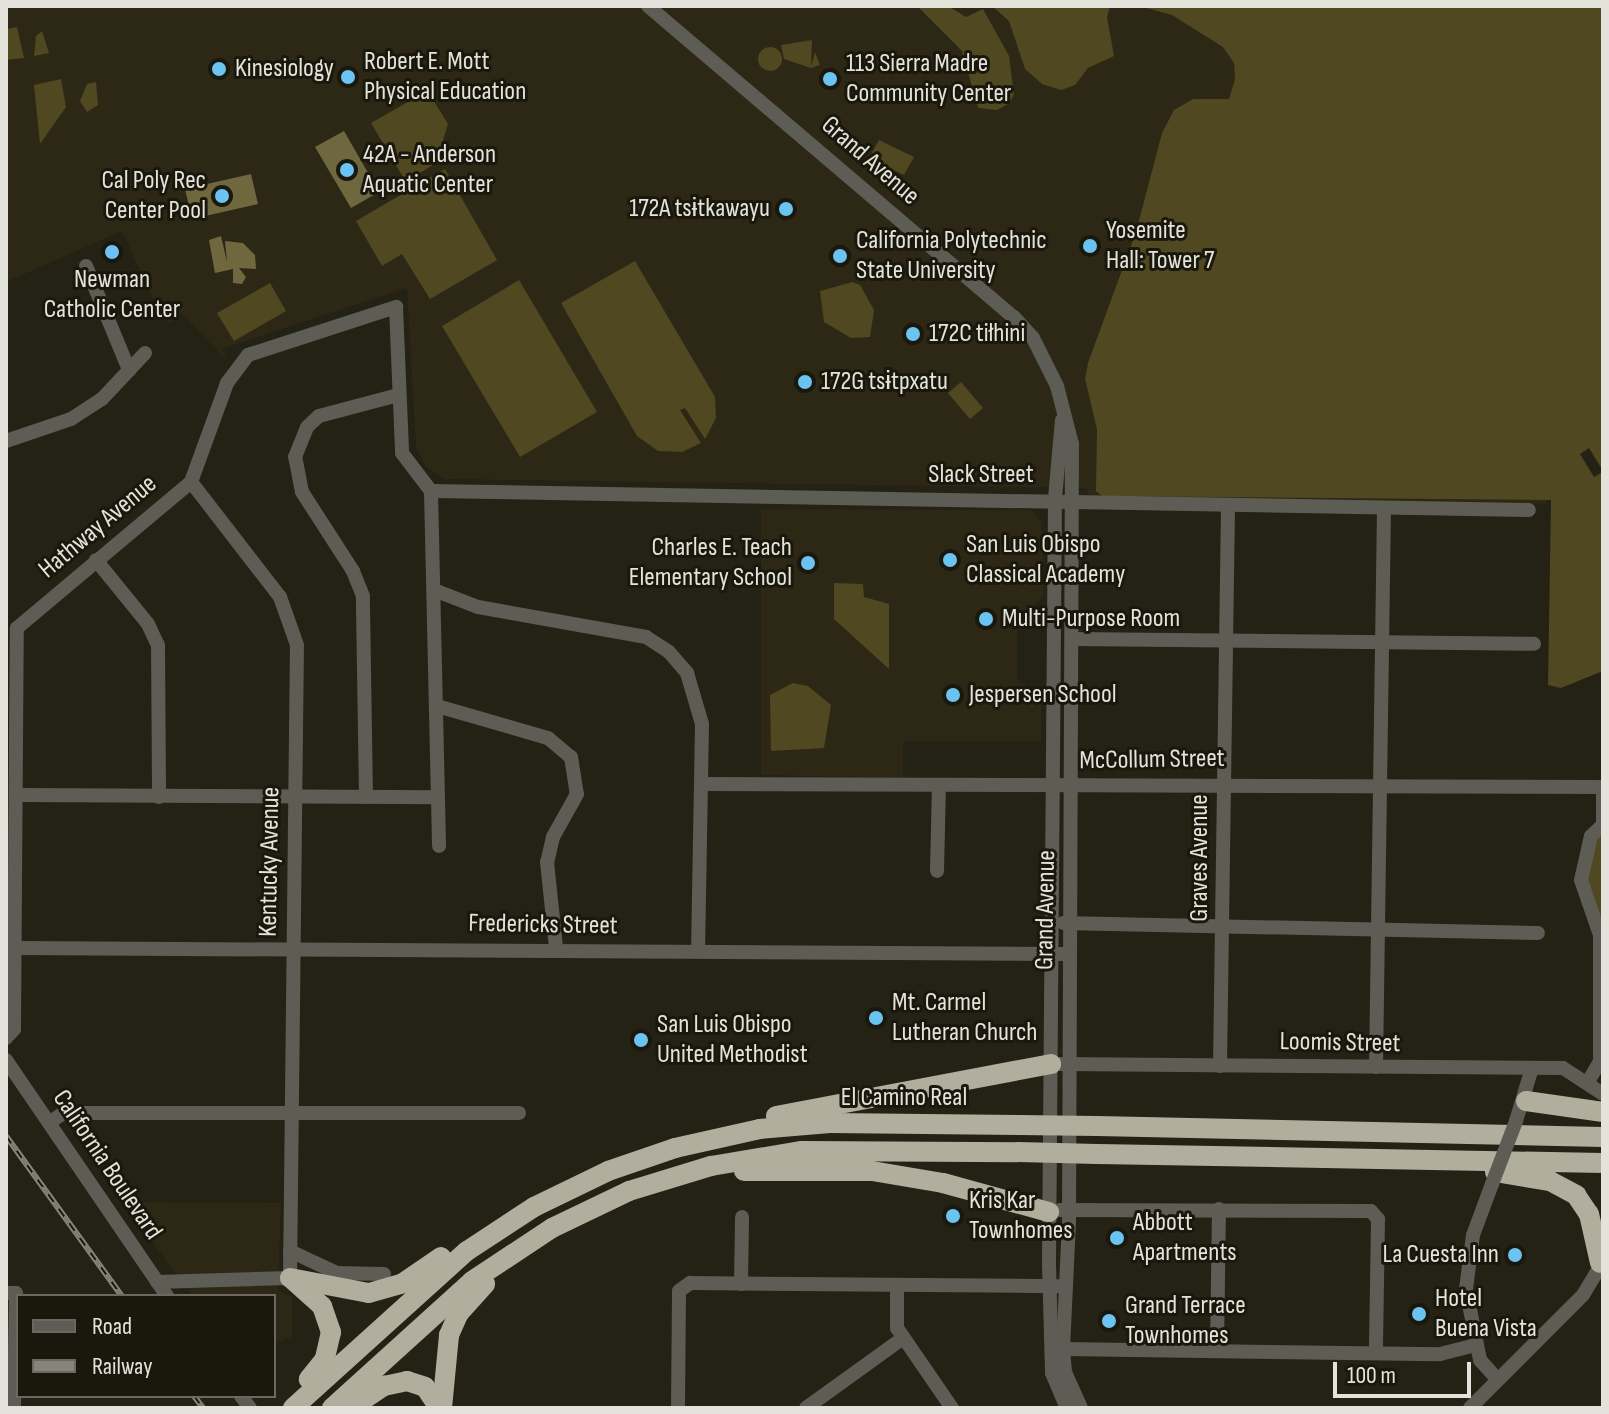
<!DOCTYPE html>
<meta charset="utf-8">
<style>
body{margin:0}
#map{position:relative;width:1609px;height:1414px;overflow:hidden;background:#242115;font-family:"Sofia Sans Condensed",sans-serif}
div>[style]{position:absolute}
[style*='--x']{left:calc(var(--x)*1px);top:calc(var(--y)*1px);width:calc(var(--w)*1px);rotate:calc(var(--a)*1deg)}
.built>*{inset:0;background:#2c2815}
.green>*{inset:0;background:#4f4821}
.round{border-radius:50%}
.water>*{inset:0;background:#6f673e}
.minor>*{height:14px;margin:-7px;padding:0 7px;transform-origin:7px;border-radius:7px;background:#5d5c55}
.highway>*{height:20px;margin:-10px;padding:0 10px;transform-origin:10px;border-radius:10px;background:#b1ae9e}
.rail>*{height:6px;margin-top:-3px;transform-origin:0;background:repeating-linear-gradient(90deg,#1a180c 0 9px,#87857b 0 18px);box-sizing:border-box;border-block:2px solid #87857b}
.minor-bridge>*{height:14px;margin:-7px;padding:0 7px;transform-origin:7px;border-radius:7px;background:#5d5c55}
.highway-bridge>*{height:20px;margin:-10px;padding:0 10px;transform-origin:10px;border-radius:10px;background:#b1ae9e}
.dots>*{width:22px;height:22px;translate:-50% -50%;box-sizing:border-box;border:4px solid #1a180c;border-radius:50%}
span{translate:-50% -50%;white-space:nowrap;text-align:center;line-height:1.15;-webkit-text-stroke:6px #1a180c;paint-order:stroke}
.poi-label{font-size:26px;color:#e4e3db}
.left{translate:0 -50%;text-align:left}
.right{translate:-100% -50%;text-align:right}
.street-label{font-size:26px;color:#e4e3db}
.frame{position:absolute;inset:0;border:8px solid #e4e3db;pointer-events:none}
.legend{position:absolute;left:16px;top:1294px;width:260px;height:104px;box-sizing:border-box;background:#1a180c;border:2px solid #6b695f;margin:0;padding:10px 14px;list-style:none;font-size:24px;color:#e4e3db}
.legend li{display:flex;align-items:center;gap:16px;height:40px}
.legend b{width:40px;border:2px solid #6b695f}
.scale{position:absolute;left:1333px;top:1362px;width:138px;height:36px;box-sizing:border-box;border:4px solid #e4e3db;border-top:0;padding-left:10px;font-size:24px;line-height:28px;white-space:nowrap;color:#e4e3db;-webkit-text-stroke:6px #1a180c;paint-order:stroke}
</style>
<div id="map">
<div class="built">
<div style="clip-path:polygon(6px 6px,1546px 6px,1546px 504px,1088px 499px,1087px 488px,444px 479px,425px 466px,416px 447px,407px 288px,223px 348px,226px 360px,182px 314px,169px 323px,162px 318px,122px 231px,6px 282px)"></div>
<div style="clip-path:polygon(761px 509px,1031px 510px,1042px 523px,1044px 595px,1017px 623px,1017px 679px,1041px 700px,1041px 741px,903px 741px,903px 778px,761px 775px)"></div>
<div style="clip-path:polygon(122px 1202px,281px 1203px,278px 1291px,292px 1296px,292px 1337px,274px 1343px,274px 1296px,193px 1296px)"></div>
</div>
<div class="green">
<div style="clip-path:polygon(917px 6px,948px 6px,966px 17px,983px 9px,1009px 56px,1014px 95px,1008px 104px,997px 110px,978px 108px,962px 51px)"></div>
<div style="clip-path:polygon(992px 6px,1127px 6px,1110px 7px,1107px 17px,1114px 56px,1088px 68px,1075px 85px,1061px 90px,1042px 84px,1025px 69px,1009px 21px)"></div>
<div style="clip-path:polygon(1139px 6px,1603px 6px,1603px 471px,1589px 448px,1580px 454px,1594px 477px,1603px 472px,1603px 671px,1561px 688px,1548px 685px,1551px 500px,1102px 496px,1096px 491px,1097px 429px,1085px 379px,1088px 363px,1136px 232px,1162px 133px,1174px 110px,1193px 99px,1229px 99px,1235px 79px,1234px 63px,1223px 47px,1172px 15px)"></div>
<div style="clip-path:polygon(17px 27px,24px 58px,6px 60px,6px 29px)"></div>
<div style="clip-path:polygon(42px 31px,49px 53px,34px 56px,36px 36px)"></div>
<div style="clip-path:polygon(812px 40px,811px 67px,815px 52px,820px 65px,811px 68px,784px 59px,781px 45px)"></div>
<div class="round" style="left:758px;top:47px;width:24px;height:24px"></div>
<div style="clip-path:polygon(61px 79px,66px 107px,40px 144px,34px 85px)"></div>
<div style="clip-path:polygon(96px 82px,98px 105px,87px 112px,80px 101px,87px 84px)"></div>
<div style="clip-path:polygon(422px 94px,432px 98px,448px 124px,441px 147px,445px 157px,406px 182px,371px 123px)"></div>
<div style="clip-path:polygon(879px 140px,914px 157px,904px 175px,869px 158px)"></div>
<div style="clip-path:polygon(445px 169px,497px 260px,430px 299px,402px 254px,382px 266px,356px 221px)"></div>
<div style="clip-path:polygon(635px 261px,715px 397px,716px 418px,705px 439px,685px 408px,680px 410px,701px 443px,682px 452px,658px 451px,637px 436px,561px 303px)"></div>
<div style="clip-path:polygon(519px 280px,597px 412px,520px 457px,442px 326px)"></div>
<div style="clip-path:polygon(852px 282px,860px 285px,874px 310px,870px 337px,851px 338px,824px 322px,820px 291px)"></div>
<div style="clip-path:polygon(270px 283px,286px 311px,234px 341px,217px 313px)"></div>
<div style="clip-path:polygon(961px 382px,983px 408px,970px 419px,948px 393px)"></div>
<div style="clip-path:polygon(834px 583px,863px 584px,864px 597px,889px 604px,889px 669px,834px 619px)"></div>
<div style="clip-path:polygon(793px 683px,808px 686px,831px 705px,824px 748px,771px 751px,770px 695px)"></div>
<div style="clip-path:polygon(1603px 835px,1603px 920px,1596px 915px,1586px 887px,1596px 838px)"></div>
</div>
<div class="water">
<div style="clip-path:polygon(344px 131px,379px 192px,351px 208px,315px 147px)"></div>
<div style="clip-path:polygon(251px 174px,258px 204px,192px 219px,185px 189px)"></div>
<div style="clip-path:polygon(221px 236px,227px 262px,225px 241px,243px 243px,255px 255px,256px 269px,239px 268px,246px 277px,242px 284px,233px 283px,233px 269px,215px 273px,209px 240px)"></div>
</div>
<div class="minor">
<div style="--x:648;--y:6;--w:480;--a:40.4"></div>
<div style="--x:1014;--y:317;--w:28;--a:48"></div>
<div style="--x:1033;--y:338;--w:54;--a:63.4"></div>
<div style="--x:1057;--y:386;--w:60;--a:75.5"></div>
<div style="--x:1072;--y:444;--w:778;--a:90.22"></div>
<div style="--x:1069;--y:1222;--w:127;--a:92.7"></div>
<div style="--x:1063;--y:1349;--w:23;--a:85"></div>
<div style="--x:1065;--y:1372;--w:39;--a:66"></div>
<div style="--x:86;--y:266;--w:113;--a:67.5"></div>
<div style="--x:1062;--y:420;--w:79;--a:95.1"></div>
<div style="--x:1055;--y:499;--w:765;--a:90.45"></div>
<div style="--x:1049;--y:1264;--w:109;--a:88.4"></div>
<div style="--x:1052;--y:1373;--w:38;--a:67"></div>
<div style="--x:6;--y:441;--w:69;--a:-18.7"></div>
<div style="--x:71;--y:419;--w:37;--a:-33"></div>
<div style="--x:102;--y:399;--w:63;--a:-46.9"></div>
<div style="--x:431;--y:491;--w:1098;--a:0.99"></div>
<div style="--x:96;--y:560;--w:82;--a:50.9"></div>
<div style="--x:148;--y:624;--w:23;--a:65"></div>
<div style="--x:158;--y:645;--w:152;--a:89.6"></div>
<div style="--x:434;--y:590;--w:47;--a:21.1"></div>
<div style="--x:478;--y:607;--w:171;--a:10.1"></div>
<div style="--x:646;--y:637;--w:27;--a:33"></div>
<div style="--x:669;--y:652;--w:28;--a:49"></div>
<div style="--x:687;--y:673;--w:53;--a:73.6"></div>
<div style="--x:702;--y:724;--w:227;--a:91"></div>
<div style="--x:1072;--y:639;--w:462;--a:0.6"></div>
<div style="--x:437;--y:706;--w:116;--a:16.1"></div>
<div style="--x:548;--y:738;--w:30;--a:40"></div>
<div style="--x:571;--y:757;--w:37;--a:81"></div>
<div style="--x:577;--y:794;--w:49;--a:119.2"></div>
<div style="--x:553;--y:837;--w:26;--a:103"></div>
<div style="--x:547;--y:862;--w:86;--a:84"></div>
<div style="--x:701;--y:784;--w:902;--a:0.19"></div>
<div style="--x:18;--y:795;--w:420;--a:0.3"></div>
<div style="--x:366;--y:797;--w:201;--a:-90.9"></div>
<div style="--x:363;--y:596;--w:27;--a:-112"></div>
<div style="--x:353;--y:571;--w:94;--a:-122.8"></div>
<div style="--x:302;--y:492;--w:36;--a:-101"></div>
<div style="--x:295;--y:457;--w:32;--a:-68"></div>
<div style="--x:307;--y:427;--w:16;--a:-43"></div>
<div style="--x:319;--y:416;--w:82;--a:-14.9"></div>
<div style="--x:937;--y:871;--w:86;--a:-88.7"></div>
<div style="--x:1063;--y:923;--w:475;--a:1.2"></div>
<div style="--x:16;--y:948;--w:1054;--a:0.33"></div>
<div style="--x:6;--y:1038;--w:12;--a:-48"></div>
<div style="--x:14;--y:1029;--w:401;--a:-89.6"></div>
<div style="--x:17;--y:628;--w:227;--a:-40"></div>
<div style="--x:191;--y:482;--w:105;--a:-70"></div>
<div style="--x:227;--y:383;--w:35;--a:-53"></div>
<div style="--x:248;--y:355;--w:156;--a:-18"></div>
<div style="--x:396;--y:307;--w:146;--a:87.6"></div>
<div style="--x:402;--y:453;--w:48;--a:52.7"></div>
<div style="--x:431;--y:491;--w:355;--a:88.7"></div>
<div style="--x:6;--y:1060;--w:286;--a:55.7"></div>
<div style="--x:1060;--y:1064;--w:503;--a:0.46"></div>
<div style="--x:1563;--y:1068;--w:48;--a:33"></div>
<div style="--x:1220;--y:1066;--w:559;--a:-89.18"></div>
<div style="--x:1376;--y:1067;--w:558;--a:-89.18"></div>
<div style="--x:1588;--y:1082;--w:24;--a:-60"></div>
<div style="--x:1600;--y:1061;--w:126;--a:-90"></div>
<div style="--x:1600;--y:935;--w:58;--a:-109.1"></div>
<div style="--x:1581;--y:880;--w:45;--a:-77.2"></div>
<div style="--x:1591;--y:836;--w:16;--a:-43"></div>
<div style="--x:1603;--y:825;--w:33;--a:-90"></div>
<div style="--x:1516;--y:1121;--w:55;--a:-73.2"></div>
<div style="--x:50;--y:1122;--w:17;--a:-33"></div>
<div style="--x:64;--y:1113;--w:455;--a:0"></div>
<div style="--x:1492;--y:1184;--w:54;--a:110.4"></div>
<div style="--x:1473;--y:1235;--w:54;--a:97.4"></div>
<div style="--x:1466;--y:1289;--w:72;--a:78.8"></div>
<div style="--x:1480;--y:1360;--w:25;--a:48"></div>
<div style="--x:1060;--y:1210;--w:311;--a:0.2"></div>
<div style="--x:1371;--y:1211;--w:11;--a:49"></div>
<div style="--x:1378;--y:1219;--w:134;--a:90.9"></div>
<div style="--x:290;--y:1251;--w:52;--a:25.1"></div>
<div style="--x:337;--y:1273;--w:47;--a:1.2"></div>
<div style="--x:157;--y:1282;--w:133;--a:-1.7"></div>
<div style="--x:290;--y:1278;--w:633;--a:-89.37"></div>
<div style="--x:297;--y:645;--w:51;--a:-109.5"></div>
<div style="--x:280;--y:597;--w:145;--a:-127.7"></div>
<div style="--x:741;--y:1284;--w:67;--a:-89.1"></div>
<div style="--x:897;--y:1285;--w:43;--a:90"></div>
<div style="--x:897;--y:1328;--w:97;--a:55.5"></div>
<div style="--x:6;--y:1293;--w:10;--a:0"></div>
<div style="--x:16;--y:1293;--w:115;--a:91"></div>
<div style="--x:1063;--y:1349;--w:377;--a:0.8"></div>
<div style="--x:1440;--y:1354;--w:36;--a:-14"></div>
<div style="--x:1217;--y:1350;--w:141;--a:-89.2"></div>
<div style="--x:241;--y:1396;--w:15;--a:53"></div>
<div style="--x:678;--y:1408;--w:117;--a:-89.5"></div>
<div style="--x:679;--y:1291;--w:14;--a:-36"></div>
<div style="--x:690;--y:1283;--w:369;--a:0.5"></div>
<div style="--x:806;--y:1408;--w:120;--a:-35.8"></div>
<div style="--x:1470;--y:1408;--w:160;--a:-45"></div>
<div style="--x:1583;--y:1295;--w:39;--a:-59"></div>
</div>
<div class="highway">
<div style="--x:1526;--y:1101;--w:78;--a:8.1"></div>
<div style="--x:776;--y:1116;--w:280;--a:-10.7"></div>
<div style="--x:1097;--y:1126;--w:506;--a:1.25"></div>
<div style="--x:1097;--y:1154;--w:506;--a:1.02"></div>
<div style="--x:744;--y:1171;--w:128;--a:0"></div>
<div style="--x:872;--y:1171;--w:72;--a:9.6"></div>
<div style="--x:943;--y:1183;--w:110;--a:15.3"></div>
<div style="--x:1495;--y:1172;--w:56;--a:9.3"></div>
<div style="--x:1550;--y:1181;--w:30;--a:28"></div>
<div style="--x:1576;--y:1195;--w:23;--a:56"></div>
<div style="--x:1589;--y:1214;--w:50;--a:77.3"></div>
<div style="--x:290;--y:1278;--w:80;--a:10.8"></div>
<div style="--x:369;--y:1293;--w:35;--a:-16"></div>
<div style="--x:403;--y:1283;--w:46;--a:-34.4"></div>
<div style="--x:293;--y:1280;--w:39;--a:42"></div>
<div style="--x:322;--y:1306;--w:28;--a:71"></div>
<div style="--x:331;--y:1332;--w:28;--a:103"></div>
<div style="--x:325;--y:1359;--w:26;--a:129"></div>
<div style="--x:293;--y:1408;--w:234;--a:-42.1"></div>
<div style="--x:467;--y:1251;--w:80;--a:-33.3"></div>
<div style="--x:534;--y:1207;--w:82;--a:-25.9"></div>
<div style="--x:608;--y:1171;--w:71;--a:-18.9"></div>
<div style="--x:675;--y:1148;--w:87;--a:-12.6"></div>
<div style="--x:760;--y:1129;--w:70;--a:-4.9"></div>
<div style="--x:830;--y:1123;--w:189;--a:0.6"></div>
<div style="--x:332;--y:1408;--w:189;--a:-42.2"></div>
<div style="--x:472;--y:1281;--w:96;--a:-33.5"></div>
<div style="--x:552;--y:1228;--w:85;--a:-25.7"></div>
<div style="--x:629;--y:1191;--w:86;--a:-17"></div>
<div style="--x:711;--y:1166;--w:92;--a:-9.4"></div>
<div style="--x:802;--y:1151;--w:216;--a:0.3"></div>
<div style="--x:351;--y:1408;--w:40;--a:-34"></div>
<div style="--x:384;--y:1386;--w:24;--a:-12"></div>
<div style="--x:407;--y:1381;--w:19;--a:18"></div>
<div style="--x:425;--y:1387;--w:25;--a:56"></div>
<div style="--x:442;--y:1408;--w:73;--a:-84.5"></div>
<div style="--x:449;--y:1335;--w:24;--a:-66"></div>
<div style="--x:459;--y:1313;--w:39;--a:-48"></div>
</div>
<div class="rail">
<div style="--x:6;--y:1136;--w:198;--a:54.1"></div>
<div style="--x:194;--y:1396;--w:15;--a:53"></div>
</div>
<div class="minor-bridge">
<div style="--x:1492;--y:1184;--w:67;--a:-69.1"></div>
</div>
<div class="highway-bridge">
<div style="--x:1019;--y:1125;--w:78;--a:0.7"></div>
<div style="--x:1018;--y:1152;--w:79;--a:1.5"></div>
</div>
<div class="dots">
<div style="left:219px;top:69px;background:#6bc3f2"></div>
<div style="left:348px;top:77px;background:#6bc3f2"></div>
<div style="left:830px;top:79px;background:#6bc3f2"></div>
<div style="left:347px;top:170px;background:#6bc3f2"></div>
<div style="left:222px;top:196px;background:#6bc3f2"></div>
<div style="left:786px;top:209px;background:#6bc3f2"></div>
<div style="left:1090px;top:246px;background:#6bc3f2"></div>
<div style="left:112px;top:252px;background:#6bc3f2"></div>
<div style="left:840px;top:256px;background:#6bc3f2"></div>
<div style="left:913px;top:334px;background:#6bc3f2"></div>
<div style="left:805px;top:382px;background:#6bc3f2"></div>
<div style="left:950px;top:560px;background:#6bc3f2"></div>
<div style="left:808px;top:563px;background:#6bc3f2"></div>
<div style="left:986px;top:619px;background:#6bc3f2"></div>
<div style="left:953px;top:695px;background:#6bc3f2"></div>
<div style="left:876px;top:1018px;background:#6bc3f2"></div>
<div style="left:641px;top:1040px;background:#6bc3f2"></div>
<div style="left:953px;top:1216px;background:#6bc3f2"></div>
<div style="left:1117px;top:1238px;background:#6bc3f2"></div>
<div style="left:1515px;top:1255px;background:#6bc3f2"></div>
<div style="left:1419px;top:1314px;background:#6bc3f2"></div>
<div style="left:1109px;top:1321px;background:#6bc3f2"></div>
</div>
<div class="poi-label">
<span class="left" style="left:364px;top:77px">Robert E. Mott<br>Physical Education</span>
<span class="left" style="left:846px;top:79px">113 Sierra Madre<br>Community Center</span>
<span class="left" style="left:235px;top:69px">Kinesiology</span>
<span class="left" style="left:363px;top:170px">42A - Anderson<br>Aquatic Center</span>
<span class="right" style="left:206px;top:196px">Cal Poly Rec<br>Center Pool</span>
<span class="right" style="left:770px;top:209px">172A tsɨtkawayu</span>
<span class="left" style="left:1106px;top:246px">Yosemite<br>Hall: Tower 7</span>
<span class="left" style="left:856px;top:256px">California Polytechnic<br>State University</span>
<span style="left:112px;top:295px">Newman<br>Catholic Center</span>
<span class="left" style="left:929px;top:334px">172C tiłhini</span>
<span class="left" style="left:821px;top:382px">172G tsɨtpxatu</span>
<span class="left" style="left:966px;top:560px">San Luis Obispo<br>Classical Academy</span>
<span class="right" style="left:792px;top:563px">Charles E. Teach<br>Elementary School</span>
<span class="left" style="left:1002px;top:619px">Multi-Purpose Room</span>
<span class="left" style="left:969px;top:695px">Jespersen School</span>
<span class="left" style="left:892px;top:1018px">Mt. Carmel<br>Lutheran Church</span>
<span class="left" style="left:657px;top:1040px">San Luis Obispo<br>United Methodist</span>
<span class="left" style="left:969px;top:1216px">Kris Kar<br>Townhomes</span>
<span class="left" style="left:1133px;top:1238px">Abbott<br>Apartments</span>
<span class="right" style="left:1499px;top:1255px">La Cuesta Inn</span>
<span class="left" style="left:1435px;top:1314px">Hotel<br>Buena Vista</span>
<span class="left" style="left:1125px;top:1321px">Grand Terrace<br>Townhomes</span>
</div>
<div class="street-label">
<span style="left:870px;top:161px;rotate:41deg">Grand Avenue</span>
<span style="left:981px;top:475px">Slack Street</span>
<span style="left:98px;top:527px;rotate:-40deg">Hathway Avenue</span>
<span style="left:1152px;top:760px;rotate:-1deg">McCollum Street</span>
<span style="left:1200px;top:858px;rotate:-90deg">Graves Avenue</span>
<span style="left:270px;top:862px;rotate:-89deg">Kentucky Avenue</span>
<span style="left:1046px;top:910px;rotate:-89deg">Grand Avenue</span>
<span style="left:543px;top:925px;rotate:1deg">Fredericks Street</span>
<span style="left:1340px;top:1043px;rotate:1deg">Loomis Street</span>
<span style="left:904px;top:1098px">El Camino Real</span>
<span style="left:107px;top:1165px;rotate:56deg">California Boulevard</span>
</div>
<div class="frame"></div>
<ul class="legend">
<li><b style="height:10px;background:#5d5c55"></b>Road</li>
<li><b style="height:10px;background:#87857b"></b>Railway</li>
</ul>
<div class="scale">100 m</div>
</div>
